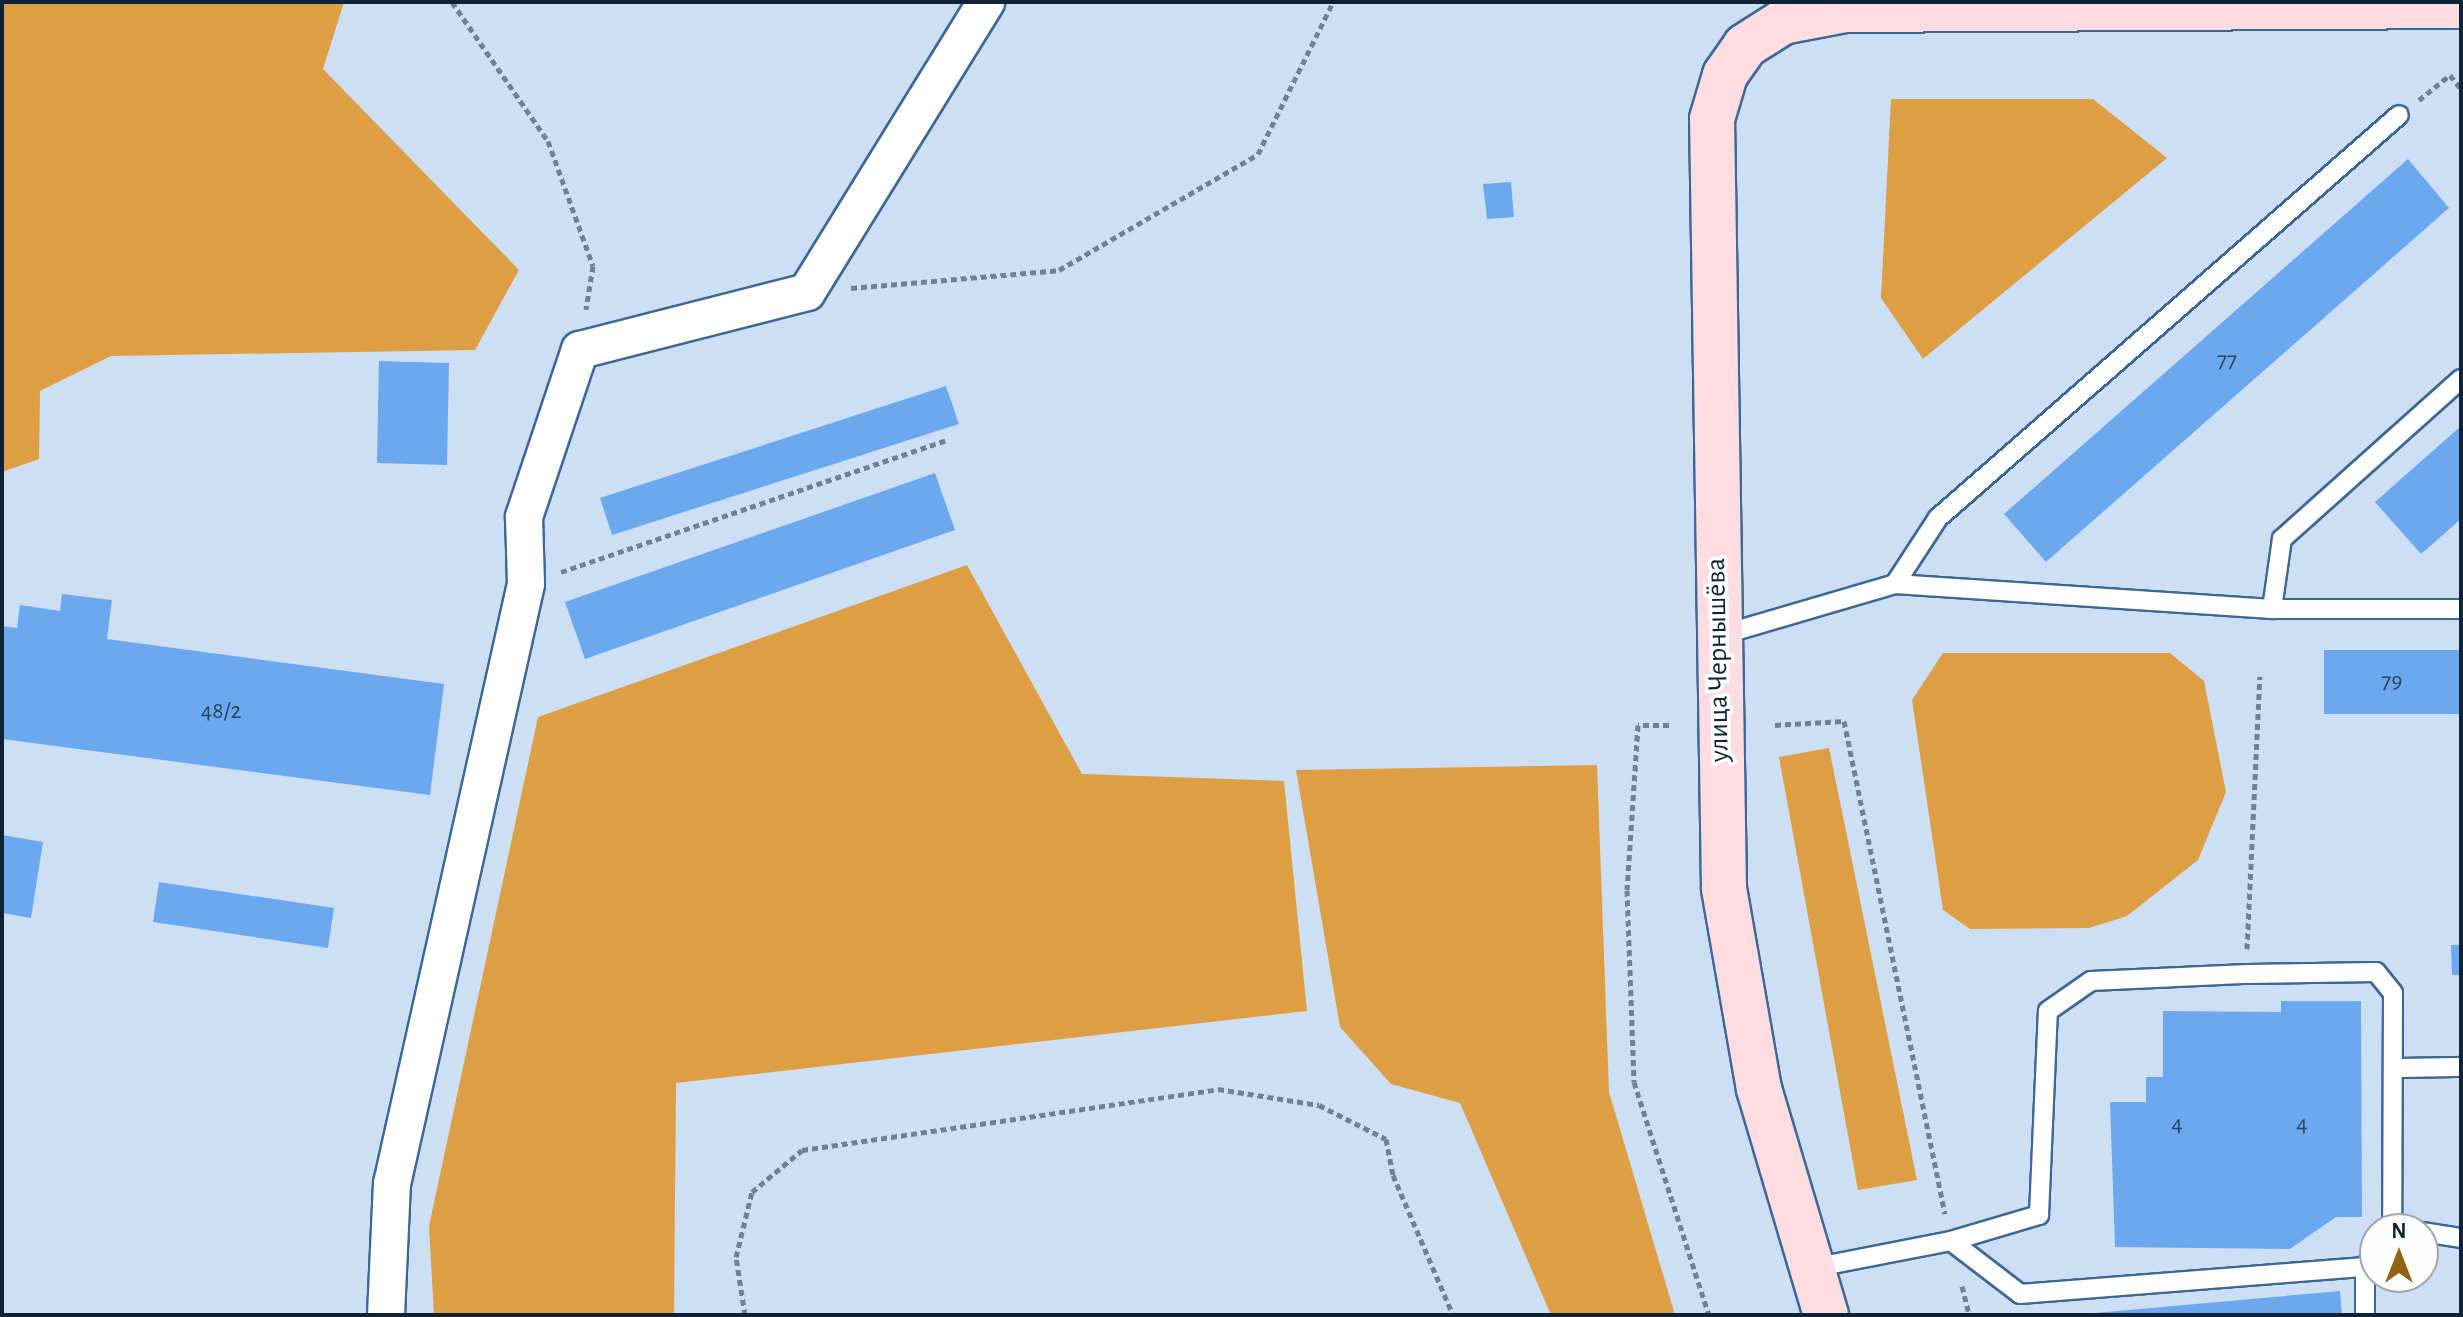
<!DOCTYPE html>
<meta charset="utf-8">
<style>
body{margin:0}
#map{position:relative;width:2463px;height:1317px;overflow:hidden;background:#cddff5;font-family:"Alegreya Sans",sans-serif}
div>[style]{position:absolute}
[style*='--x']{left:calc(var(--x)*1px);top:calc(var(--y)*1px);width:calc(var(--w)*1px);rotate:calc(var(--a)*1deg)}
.green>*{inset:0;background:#dd9e44}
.building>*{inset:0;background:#6ba8ee}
.path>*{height:5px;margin-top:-2.5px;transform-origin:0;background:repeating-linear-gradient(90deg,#6f8196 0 6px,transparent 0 10px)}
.roads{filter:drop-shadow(2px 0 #3d6796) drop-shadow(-2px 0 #3d6796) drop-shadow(0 2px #3d6796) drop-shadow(0 -2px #3d6796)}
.lane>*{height:18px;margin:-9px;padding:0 9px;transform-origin:9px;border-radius:9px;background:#fff}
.street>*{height:36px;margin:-18px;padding:0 18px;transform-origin:18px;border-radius:18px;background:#fff}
.secondary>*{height:44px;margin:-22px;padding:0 22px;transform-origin:22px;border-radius:22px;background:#fddde1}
span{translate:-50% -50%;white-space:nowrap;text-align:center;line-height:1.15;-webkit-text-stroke:7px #fefefe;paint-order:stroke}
.number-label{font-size:24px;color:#274464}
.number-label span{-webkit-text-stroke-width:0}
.street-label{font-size:28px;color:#102236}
.frame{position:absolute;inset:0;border:4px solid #102236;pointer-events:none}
.north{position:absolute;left:2359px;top:1213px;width:80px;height:80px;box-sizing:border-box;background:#fefefe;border:2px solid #9fa6ae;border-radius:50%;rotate:0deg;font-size:22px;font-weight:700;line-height:32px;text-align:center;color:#102236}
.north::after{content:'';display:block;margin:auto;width:28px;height:36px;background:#936212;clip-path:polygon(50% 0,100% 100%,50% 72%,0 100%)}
</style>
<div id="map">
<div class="green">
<div style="clip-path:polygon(2px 2px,344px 2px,323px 69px,519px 270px,475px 350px,111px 356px,40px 391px,39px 459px,2px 472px)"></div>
<div style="clip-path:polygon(1891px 99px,2093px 99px,2167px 158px,1923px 359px,1881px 298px)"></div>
<div style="clip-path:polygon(967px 565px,1082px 774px,1284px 781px,1307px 1011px,676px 1083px,674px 1315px,434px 1315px,429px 1226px,538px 717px)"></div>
<div style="clip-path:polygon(1943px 653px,2170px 653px,2204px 681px,2226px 792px,2198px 860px,2127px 916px,2089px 928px,1970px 929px,1943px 910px,1912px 700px)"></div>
<div style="clip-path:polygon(1829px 748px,1917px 1180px,1858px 1190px,1779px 757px)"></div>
<div style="clip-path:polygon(1597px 765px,1609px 1092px,1675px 1315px,1551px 1315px,1460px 1103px,1391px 1084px,1340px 1027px,1296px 770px)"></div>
</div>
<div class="building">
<div style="clip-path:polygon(2408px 159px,2449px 208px,2046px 562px,2004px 514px)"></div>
<div style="clip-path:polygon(1511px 182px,1514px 217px,1487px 219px,1483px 184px)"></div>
<div style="clip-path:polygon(379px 361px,449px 363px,447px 465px,377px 463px)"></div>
<div style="clip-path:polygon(946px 386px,959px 424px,612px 535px,600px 498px)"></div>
<div style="clip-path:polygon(2461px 426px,2461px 519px,2421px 554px,2375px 502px)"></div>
<div style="clip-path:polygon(935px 473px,955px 530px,585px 659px,565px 602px)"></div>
<div style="clip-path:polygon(62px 594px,112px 600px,107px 639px,444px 684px,430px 795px,2px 739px,2px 626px,17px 628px,20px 605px,60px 611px)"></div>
<div style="clip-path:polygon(2324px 650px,2461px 650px,2461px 714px,2324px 714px)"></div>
<div style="clip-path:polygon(2px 835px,43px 842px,31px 918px,2px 913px)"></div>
<div style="clip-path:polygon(159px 882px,334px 908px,328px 948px,153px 922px)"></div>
<div style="clip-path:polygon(2451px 945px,2461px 945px,2461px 975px,2452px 975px)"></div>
<div style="clip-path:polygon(2281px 1001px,2361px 1001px,2362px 1217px,2336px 1217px,2290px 1249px,2115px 1247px,2110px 1102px,2146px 1102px,2146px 1077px,2163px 1077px,2163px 1011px,2281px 1012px)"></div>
<div style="clip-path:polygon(2340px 1291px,2342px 1315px,2095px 1315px,2095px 1313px)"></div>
</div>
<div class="path">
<div style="--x:452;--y:2;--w:169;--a:55.4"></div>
<div style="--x:548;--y:141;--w:133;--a:70.2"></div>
<div style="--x:593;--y:266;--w:44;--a:99.2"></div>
<div style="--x:2419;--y:100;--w:40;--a:-39"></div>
<div style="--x:2450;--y:75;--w:18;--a:52"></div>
<div style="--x:851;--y:288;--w:209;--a:-4.9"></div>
<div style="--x:1059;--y:270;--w:230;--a:-30.2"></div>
<div style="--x:1258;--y:154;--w:169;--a:-63.7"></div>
<div style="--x:561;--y:572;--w:408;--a:-18.9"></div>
<div style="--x:1669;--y:725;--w:31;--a:180"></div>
<div style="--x:1638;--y:725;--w:165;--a:93.8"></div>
<div style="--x:1627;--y:890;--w:192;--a:87.9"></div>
<div style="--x:1634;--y:1082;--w:245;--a:72.2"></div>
<div style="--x:1775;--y:725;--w:69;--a:-3.3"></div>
<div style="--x:1844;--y:721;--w:503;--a:78.42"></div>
<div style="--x:2247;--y:949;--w:273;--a:-87.3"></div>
<div style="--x:1962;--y:1286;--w:30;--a:76"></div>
<div style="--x:745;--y:1315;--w:59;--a:-98.8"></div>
<div style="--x:736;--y:1257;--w:67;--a:-76.2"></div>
<div style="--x:752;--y:1192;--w:65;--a:-40"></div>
<div style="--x:802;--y:1150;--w:420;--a:-8.3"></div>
<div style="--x:1218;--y:1089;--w:102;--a:9"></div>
<div style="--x:1319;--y:1105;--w:75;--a:26.9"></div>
<div style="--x:1386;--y:1139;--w:37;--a:79"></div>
<div style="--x:1393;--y:1175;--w:152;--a:66.8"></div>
</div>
<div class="roads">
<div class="lane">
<div style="--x:1895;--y:584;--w:378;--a:3.8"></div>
<div style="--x:2272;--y:609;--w:189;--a:0"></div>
<div style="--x:2272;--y:609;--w:71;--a:-81.9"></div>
<div style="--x:2282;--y:539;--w:240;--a:-41.8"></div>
<div style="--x:1721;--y:635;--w:181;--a:-16.3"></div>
<div style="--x:1895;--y:584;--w:79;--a:-56.9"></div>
<div style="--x:1938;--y:518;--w:612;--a:-41.16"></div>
<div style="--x:2394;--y:1068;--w:67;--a:-0.9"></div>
<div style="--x:2423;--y:1232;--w:38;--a:9"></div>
<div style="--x:1951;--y:1241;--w:92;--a:-16.5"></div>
<div style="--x:2039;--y:1215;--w:204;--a:-87.5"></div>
<div style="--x:2048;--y:1011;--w:52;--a:-34.9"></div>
<div style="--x:2091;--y:981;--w:157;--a:-2.6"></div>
<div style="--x:2248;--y:974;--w:128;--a:-0.9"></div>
<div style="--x:2376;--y:972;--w:27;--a:51"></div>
<div style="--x:2393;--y:993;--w:236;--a:90.2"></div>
<div style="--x:2365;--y:1267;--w:48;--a:90"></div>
<div style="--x:1812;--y:1268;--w:142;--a:-11"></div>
<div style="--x:1951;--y:1241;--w:87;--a:37.5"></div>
<div style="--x:2020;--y:1294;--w:346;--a:-4.5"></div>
<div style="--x:2365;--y:1267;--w:18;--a:-56"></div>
</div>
<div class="street">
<div style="--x:386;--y:1315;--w:131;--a:-87.4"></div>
<div style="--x:392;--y:1184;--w:615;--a:-77.41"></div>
<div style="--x:526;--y:584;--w:67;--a:-91.7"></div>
<div style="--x:524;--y:517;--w:176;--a:-71.5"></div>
<div style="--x:580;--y:350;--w:234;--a:-14.3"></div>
<div style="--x:807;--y:292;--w:341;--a:-58.3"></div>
</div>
<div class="secondary">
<div style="--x:1826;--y:1315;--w:236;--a:-106.5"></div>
<div style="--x:1759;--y:1089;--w:204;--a:-99.9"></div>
<div style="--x:1724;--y:888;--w:769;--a:-90.89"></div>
<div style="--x:1712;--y:119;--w:46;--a:-73.5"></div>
<div style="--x:1725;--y:75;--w:35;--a:-55"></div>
<div style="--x:1745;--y:46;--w:45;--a:-32.3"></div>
<div style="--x:1783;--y:22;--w:64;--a:-10.8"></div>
<div style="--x:1846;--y:10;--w:615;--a:-0.37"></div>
</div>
</div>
<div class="number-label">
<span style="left:2227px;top:361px">77</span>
<span style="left:2392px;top:682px">79</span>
<span style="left:221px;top:712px">48/2</span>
<span style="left:2177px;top:1125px">4</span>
<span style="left:2302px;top:1125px">4</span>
</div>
<div class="street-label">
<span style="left:1718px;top:660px;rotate:-91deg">улица Чернышёва</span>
</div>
<div class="frame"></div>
<div class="north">N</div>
</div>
